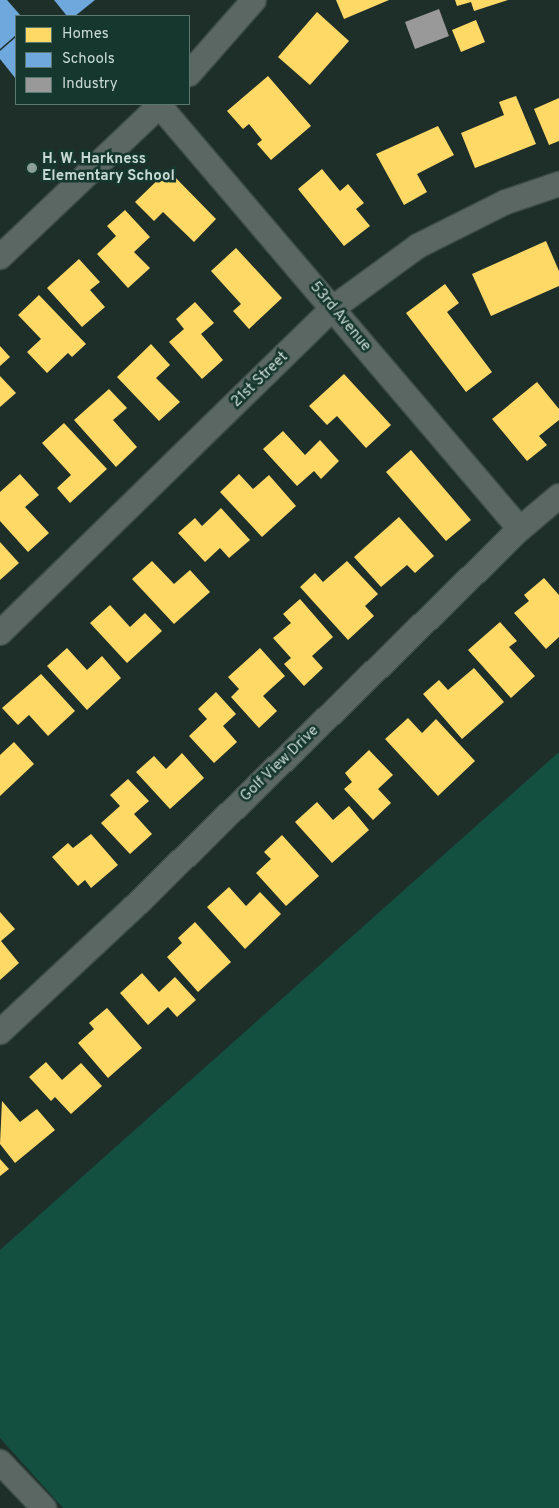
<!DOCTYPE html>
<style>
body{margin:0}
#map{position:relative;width:559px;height:1508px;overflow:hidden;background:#1e2f2a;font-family:Overpass,sans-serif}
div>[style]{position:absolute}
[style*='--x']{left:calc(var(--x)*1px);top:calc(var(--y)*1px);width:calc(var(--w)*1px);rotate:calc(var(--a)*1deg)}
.green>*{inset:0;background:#145040}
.homes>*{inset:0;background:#ffd966}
.schools>*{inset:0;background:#6fa8dc}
.industry>*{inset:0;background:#999}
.roads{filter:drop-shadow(1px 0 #3e4c48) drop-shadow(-1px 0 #3e4c48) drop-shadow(0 1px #3e4c48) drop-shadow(0 -1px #3e4c48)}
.minor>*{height:24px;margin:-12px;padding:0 12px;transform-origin:12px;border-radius:12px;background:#5a6763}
.dots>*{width:14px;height:14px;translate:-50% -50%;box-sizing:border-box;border:2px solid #16372d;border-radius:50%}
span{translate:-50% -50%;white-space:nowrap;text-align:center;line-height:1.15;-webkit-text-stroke:5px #16372d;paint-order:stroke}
.poi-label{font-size:15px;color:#c7d9d3;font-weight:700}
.left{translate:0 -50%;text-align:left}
.street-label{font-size:15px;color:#c7d9d3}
.legend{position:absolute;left:15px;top:15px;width:175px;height:90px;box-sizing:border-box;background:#16372d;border:1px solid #5d786f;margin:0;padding:6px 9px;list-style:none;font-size:15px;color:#c7d9d3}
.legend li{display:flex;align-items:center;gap:10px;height:25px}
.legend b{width:25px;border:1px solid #5d786f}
</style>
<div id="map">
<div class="green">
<div style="clip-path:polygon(559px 752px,559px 1508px,63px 1508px,0 1438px,0 1250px)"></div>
</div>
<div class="homes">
<div style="clip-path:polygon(336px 0,389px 0,344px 19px)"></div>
<div style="clip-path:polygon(455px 0,508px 0,474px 11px,471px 2px,457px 6px)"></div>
<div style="clip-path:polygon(317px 12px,349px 41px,310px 85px,278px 57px)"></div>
<div style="clip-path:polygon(476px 20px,485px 42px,461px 52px,452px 30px)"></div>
<div style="clip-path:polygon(268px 76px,311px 126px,271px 160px,257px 144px,262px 140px,249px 124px,243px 129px,227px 111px)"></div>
<div style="clip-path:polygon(516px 96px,536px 144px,475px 168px,461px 133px,504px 115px,499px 102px)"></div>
<div style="clip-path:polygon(559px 98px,559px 141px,549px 145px,534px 109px)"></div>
<div style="clip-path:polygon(438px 126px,454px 155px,417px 174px,427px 192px,404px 205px,376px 154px)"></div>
<div style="clip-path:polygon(322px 169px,340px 191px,348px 184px,364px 203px,356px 209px,370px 226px,344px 246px,298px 189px)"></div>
<div style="clip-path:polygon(168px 170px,216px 219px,194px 242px,163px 212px,154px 221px,135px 202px)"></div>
<div style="clip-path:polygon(125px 210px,150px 237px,134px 252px,150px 268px,128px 288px,97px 254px,116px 236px,107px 226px)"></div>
<div style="clip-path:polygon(546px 241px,559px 271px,559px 286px,491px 316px,472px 274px)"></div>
<div style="clip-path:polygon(236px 248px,282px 298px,249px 329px,233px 311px,241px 304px,211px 271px)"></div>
<div style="clip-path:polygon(79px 259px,100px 282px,90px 290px,105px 307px,82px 327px,47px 288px)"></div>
<div style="clip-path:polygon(445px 284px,459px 303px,447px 312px,492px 372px,466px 392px,406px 313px)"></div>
<div style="clip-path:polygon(39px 295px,86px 344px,72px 357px,68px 353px,47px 373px,27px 352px,41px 339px,18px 315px)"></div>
<div style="clip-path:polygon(195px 302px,214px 323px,201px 334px,223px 360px,202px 379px,169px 342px,184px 329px,176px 319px)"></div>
<div style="clip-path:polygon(151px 344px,170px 365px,156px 378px,180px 402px,159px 421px,117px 377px)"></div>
<div style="clip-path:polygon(0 346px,10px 357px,0 366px)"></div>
<div style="clip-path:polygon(344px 374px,391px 425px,366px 448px,337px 416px,327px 425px,309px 406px)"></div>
<div style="clip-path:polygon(0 376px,16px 393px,0 407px)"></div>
<div style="clip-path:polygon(537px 382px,559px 409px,559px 420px,539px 436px,547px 445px,527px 461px,492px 419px)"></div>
<div style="clip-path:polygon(109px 389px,127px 408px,113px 420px,137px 447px,116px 467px,74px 420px)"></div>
<div style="clip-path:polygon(64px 423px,107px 469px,70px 503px,57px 488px,71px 475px,42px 443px)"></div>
<div style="clip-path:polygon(283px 431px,305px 455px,320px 440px,339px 461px,321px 479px,314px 471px,297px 486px,263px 449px)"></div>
<div style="clip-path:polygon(411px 450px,471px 520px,446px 541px,386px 472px)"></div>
<div style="clip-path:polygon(20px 474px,39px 495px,25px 507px,49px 533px,28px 552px,0 521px,0 492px)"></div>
<div style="clip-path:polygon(239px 474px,253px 489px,269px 475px,296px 506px,262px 537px,220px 492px)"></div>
<div style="clip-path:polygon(221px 508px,250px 540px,229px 558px,220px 548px,205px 562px,178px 533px,195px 518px,202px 526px)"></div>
<div style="clip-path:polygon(399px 517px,434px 556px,415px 573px,407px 565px,381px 587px,354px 557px)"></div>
<div style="clip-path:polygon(0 542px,19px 563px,0 580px)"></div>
<div style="clip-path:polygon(152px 561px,174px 584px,190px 570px,210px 592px,174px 624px,132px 579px)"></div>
<div style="clip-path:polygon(347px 561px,378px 594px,365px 606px,374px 616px,348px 640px,300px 587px,315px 573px,323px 582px)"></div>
<div style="clip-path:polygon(544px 578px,559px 595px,559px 637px,546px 649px,514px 613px,529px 601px,524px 595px)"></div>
<div style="clip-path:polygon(300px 599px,333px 637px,312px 656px,323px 668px,304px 686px,284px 664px,291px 658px,273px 638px,291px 623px,283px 614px)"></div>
<div style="clip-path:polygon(110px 605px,130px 627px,145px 613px,162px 631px,127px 663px,90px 623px)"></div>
<div style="clip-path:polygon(500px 622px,517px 641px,509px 647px,535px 676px,511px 698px,468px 650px)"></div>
<div style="clip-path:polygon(67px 648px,87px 670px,102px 656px,121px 678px,87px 710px,47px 666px)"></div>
<div style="clip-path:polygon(260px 648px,285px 676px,263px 696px,277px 711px,259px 728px,231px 697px,239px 689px,228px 677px)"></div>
<div style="clip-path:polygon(474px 668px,504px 702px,462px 739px,423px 694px,439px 680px,448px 690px)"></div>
<div style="clip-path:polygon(41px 674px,75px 711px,48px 736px,29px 715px,18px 725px,2px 708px)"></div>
<div style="clip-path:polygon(216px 692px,236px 714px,223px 726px,237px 742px,214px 763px,189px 736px,207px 719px,198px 709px)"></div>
<div style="clip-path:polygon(408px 718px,422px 733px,436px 719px,475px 761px,438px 796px,385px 739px)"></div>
<div style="clip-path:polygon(14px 742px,34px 764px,0 796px,0 755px)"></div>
<div style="clip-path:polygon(369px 750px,393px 775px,378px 789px,391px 803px,373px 820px,344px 789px,352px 782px,345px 773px)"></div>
<div style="clip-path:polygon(182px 753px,204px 778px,170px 809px,136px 772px,154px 756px,166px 769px)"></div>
<div style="clip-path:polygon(128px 779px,149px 801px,134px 814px,152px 834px,130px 854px,101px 823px,120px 806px,110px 795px)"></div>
<div style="clip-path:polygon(317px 802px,333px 820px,349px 806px,369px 830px,332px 863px,295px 822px)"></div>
<div style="clip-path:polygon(91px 834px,118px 865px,91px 888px,85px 880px,78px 886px,52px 857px,68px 843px,73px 848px)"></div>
<div style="clip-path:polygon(282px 835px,319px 876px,286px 906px,256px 873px,271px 859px,264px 852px)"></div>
<div style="clip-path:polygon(229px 887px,246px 906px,260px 892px,281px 914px,245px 949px,207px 907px)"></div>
<div style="clip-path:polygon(0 912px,15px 929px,1px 941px,19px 963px,0 980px)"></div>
<div style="clip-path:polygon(195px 922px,231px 962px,198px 992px,167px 957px,182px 943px,178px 938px)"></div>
<div style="clip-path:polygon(142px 973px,159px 992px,175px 977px,196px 1000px,177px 1017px,168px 1007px,148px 1025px,120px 993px)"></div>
<div style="clip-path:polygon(107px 1008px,142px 1048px,108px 1078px,78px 1043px,94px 1029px,89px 1023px)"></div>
<div style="clip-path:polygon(46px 1062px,62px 1080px,81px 1063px,102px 1086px,71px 1114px,55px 1097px,51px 1101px,29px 1077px)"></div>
<div style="clip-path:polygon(2px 1101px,20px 1122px,37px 1109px,55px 1130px,15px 1163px,0 1144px)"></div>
<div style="clip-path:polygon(0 1159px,9px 1169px,0 1176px)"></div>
</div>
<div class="schools">
<div style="clip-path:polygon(0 0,7px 0,21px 16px,16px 16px,16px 35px,0 49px)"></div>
<div style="clip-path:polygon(54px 0,95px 0,75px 16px,67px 16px)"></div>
<div style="clip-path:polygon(16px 37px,16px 79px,0 59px,0 51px)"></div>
</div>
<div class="industry">
<div style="clip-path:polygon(439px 9px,449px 36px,415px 49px,405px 22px)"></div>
</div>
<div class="roads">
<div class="minor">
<div style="--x:189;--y:74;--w:98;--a:-48.7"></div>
<div style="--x:158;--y:104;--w:558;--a:49.58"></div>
<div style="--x:0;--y:257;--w:222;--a:-43.5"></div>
<div style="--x:0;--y:633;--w:465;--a:-44.3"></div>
<div style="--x:333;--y:308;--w:105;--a:-36.1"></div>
<div style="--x:418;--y:246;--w:98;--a:-26.6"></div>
<div style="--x:506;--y:202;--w:56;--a:-18.8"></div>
<div style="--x:0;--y:1032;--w:183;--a:-43"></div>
<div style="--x:134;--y:907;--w:540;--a:-44.4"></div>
<div style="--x:520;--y:529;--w:51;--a:-40.2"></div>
<div style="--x:0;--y:1462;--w:64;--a:46.3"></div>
</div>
</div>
<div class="dots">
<div style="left:32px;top:168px;background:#8c9e98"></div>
</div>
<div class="poi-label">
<span class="left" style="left:42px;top:168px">H. W. Harkness<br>Elementary School</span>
</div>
<div class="street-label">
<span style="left:340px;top:317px;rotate:50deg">53rd Avenue</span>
<span style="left:260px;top:380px;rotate:-44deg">21st Street</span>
<span style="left:280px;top:764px;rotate:-44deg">Golf View Drive</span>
</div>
<ul class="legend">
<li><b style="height:14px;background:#ffd966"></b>Homes</li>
<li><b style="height:14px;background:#6fa8dc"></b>Schools</li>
<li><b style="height:14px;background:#999"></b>Industry</li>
</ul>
</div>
